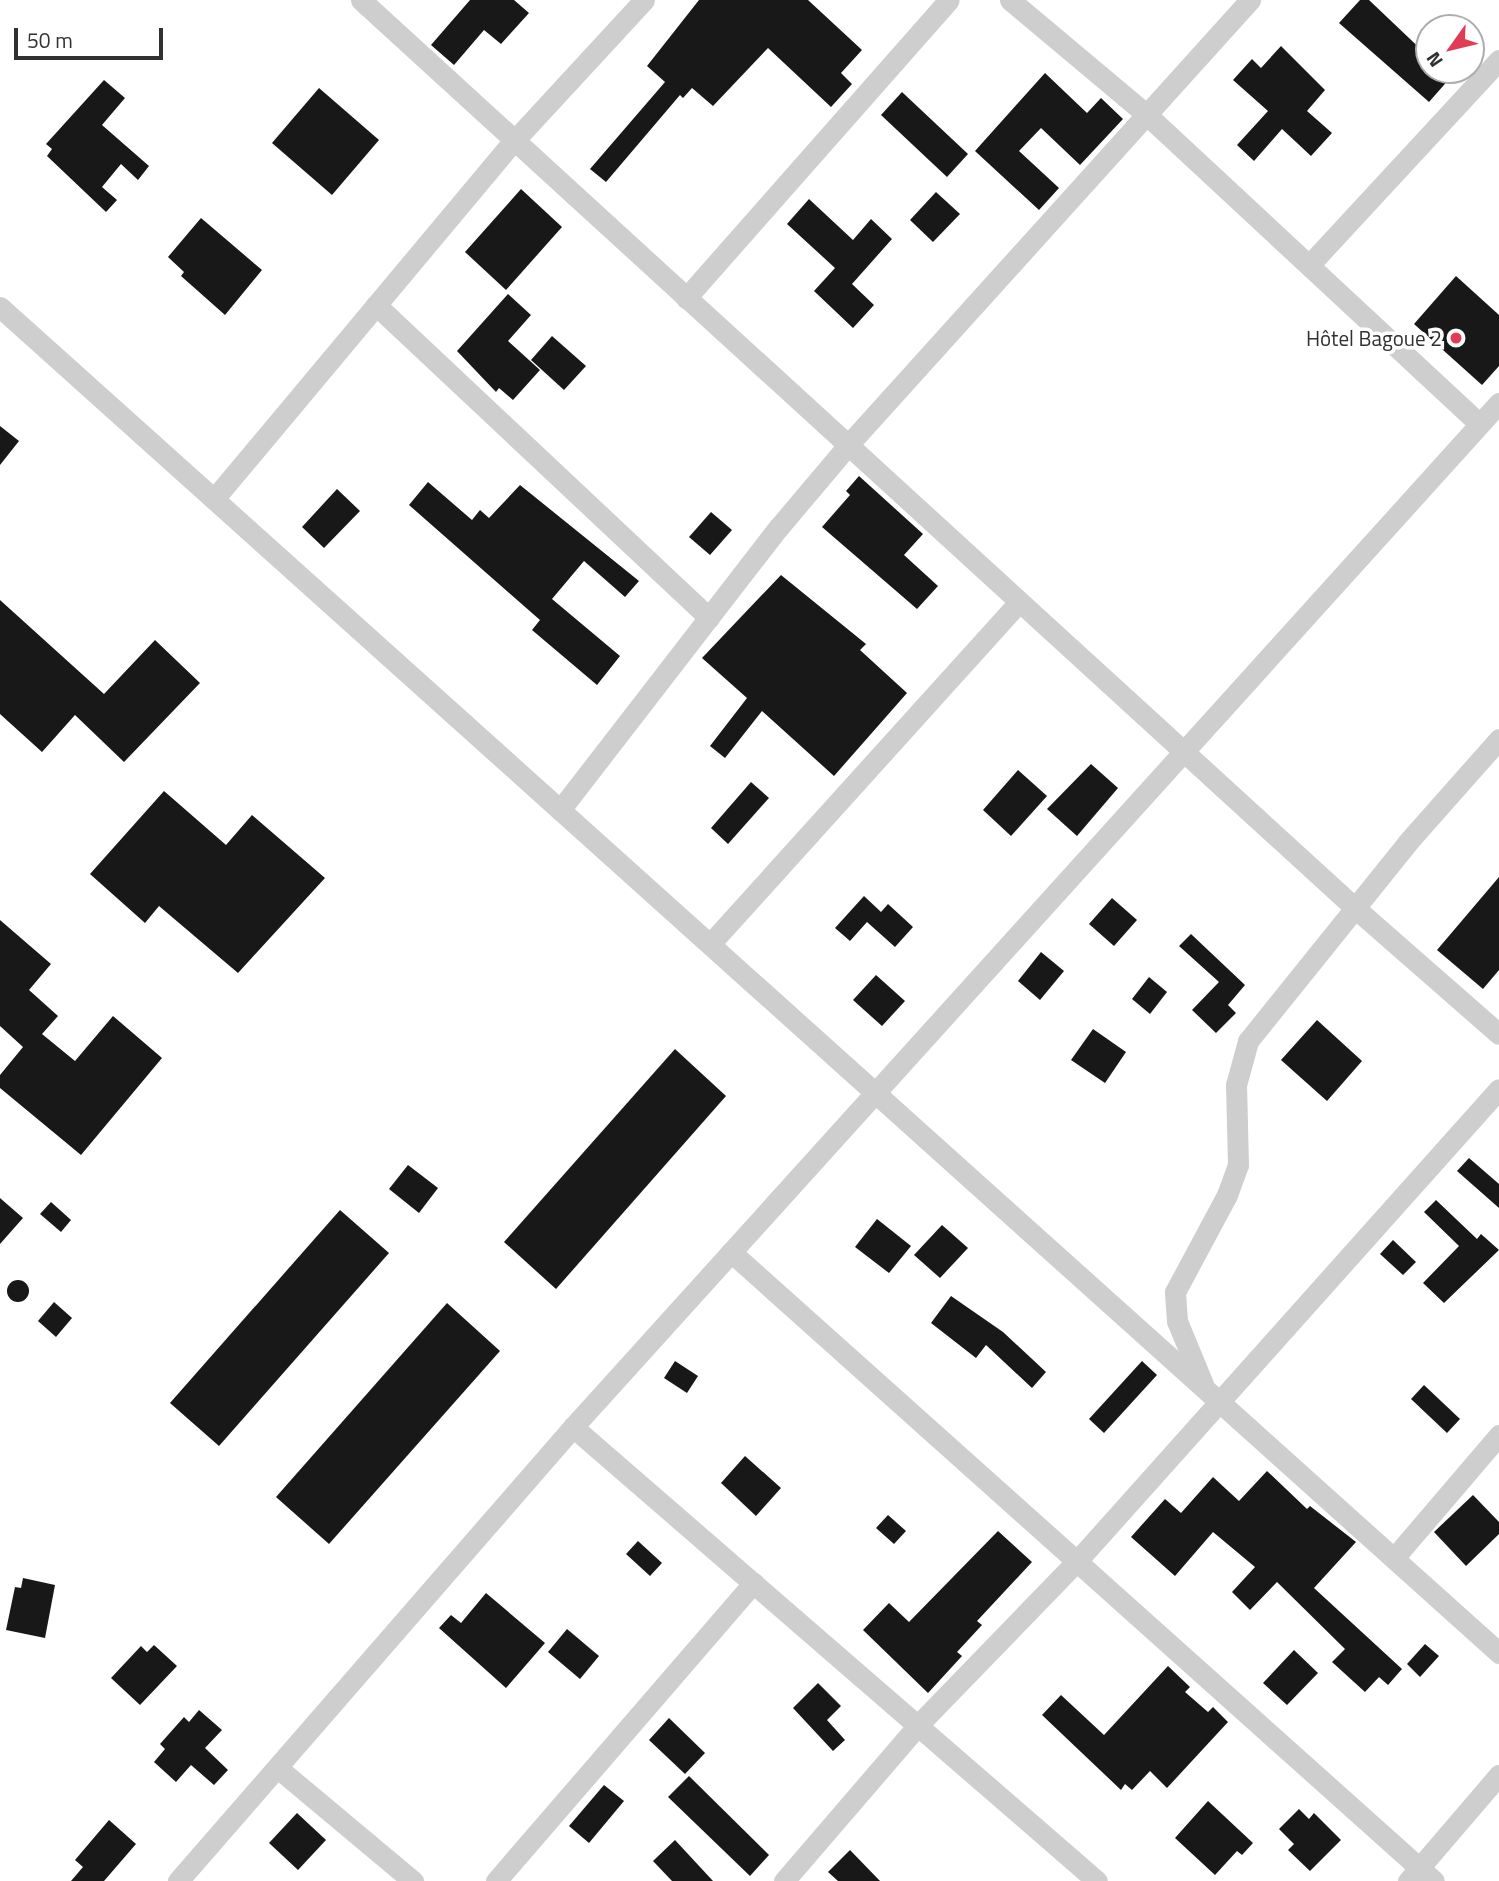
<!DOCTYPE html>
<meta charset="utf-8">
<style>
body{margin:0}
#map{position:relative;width:1499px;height:1881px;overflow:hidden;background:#fff;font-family:"Titillium Web",sans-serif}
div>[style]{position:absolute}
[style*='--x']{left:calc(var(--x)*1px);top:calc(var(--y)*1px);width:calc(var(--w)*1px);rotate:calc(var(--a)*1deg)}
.building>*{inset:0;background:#181818}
.round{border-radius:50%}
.minor>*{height:21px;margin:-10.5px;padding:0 10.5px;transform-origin:10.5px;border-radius:10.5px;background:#cecece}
.dots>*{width:19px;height:19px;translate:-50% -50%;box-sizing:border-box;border:4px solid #fff;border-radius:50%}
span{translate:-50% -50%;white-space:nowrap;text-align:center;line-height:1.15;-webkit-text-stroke:7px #fff;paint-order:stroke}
.poi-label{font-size:21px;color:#313131}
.right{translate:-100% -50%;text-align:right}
.north{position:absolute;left:1415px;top:14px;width:70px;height:70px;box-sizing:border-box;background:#fff;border:2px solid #adadad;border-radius:50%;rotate:236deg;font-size:19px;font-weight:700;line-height:28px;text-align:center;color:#313131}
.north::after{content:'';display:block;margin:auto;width:24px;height:32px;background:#e13b56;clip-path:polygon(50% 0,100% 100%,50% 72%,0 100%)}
.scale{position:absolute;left:14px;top:28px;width:149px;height:32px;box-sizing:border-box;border:4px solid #313131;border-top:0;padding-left:9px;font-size:21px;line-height:24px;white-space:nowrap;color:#313131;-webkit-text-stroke:5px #fff;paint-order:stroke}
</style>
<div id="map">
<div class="building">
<div style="clip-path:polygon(470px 0,514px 0,529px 13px,501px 44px,484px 30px,454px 65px,431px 45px)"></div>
<div style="clip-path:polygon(699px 0,808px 0,862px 50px,841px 73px,852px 84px,831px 107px,768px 48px,713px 106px,692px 88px,683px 98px,680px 95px,606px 182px,590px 169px,665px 82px,647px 66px)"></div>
<div style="clip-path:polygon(1360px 0,1369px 0,1429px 57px,1429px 70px,1443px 70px,1451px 77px,1429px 102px,1339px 23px)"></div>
<div style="clip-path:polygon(1281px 46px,1325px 90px,1307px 111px,1332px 133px,1311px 156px,1282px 129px,1254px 161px,1237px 145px,1268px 111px,1233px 80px,1252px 59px,1261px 68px)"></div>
<div style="clip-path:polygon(1045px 73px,1087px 113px,1101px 98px,1123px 119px,1080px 165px,1041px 128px,1019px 151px,1059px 188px,1039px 210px,975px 151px)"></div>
<div style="clip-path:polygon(104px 80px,125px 98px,102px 125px,149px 166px,138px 180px,121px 164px,102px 187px,117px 200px,106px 212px,47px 156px,52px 149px,46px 144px)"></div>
<div style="clip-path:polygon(319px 88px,379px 140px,332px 195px,272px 143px)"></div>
<div style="clip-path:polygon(902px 92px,968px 154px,947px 177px,881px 115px)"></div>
<div style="clip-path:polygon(521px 189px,562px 227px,506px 290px,465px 252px)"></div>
<div style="clip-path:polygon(936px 192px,960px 214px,933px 242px,910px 220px)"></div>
<div style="clip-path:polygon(809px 199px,853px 240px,871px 219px,892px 239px,852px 284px,874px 305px,853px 328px,814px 291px,835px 268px,787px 224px)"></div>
<div style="clip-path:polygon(201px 218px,262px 270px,225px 315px,181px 276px,184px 272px,168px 257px)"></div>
<div style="clip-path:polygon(1456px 276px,1499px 315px,1499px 366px,1482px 385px,1414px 324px)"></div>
<div style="clip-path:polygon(508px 294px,531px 315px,508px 341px,540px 370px,513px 400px,499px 388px,496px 392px,457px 351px)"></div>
<div style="clip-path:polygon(552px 336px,586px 366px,564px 390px,531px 360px)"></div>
<div style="clip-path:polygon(0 426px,19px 441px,0 465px)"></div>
<div style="clip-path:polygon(859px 476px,923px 534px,904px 555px,938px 586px,917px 609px,822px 527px,850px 495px,846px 491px)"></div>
<div style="clip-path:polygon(428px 482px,472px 520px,480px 510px,489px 518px,520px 485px,639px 581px,625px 597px,584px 561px,552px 599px,620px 656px,597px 685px,532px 630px,540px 620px,409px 505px)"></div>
<div style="clip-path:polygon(337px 489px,360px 511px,324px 548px,302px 527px)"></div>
<div style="clip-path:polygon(711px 512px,732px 530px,710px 555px,689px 537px)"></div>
<div style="clip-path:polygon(781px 575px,866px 644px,860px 650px,907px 693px,834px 776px,762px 711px,725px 758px,710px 746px,747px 698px,702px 658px)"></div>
<div style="clip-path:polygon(0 600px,104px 694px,155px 640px,200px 683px,124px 762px,75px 715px,42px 752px,0 714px)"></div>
<div style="clip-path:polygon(1091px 764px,1118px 788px,1077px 836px,1047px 809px)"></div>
<div style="clip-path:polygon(1018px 770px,1047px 796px,1011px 836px,983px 810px)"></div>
<div style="clip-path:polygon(751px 782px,769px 798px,728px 844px,711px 828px)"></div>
<div style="clip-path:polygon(164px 791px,226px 845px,252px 815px,325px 878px,238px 973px,159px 906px,145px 923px,90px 874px)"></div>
<div style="clip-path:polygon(1499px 877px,1499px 970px,1483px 989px,1437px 950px)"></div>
<div style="clip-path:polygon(864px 896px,881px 912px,888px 904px,913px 927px,895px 947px,867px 922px,850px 941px,835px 928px)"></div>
<div style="clip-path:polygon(1112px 898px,1137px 920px,1114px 946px,1089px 924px)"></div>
<div style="clip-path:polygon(0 920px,51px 964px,29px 990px,58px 1016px,42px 1034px,75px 1061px,113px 1016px,162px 1058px,81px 1155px,0 1088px,0 1075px,23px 1047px,0 1026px)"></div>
<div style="clip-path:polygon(1191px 934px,1245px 985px,1228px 1005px,1236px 1013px,1216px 1033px,1192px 1010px,1219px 982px,1179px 946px)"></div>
<div style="clip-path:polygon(1041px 952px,1064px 971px,1040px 1000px,1018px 981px)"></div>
<div style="clip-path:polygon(876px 975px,905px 1001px,882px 1026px,853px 1000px)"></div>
<div style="clip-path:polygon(1149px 977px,1167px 992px,1150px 1014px,1132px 999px)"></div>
<div style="clip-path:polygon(1317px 1020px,1362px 1061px,1327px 1101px,1281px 1060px)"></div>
<div style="clip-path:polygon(1093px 1029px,1126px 1052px,1105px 1083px,1071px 1060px)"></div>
<div style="clip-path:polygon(675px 1049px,726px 1096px,556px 1289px,504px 1242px)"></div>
<div style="clip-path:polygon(1469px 1158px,1499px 1184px,1499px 1208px,1457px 1171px)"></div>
<div style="clip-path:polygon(408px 1165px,438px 1188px,419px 1213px,389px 1189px)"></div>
<div style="clip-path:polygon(0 1198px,23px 1218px,0 1244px)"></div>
<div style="clip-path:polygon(1436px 1200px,1477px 1239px,1481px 1234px,1499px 1250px,1444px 1303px,1423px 1283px,1459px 1246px,1424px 1212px)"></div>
<div style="clip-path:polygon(51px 1202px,71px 1220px,61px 1232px,40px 1214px)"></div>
<div style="clip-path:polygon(340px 1210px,389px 1253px,219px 1446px,170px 1403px)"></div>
<div style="clip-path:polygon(877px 1219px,911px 1246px,889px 1273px,855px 1247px)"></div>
<div style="clip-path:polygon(942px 1225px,968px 1248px,940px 1278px,914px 1255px)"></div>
<div style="clip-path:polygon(1393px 1240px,1416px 1262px,1403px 1275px,1380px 1254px)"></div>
<div class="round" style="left:7px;top:1280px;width:22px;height:22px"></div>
<div style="clip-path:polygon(951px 1296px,1003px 1332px,1046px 1372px,1032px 1388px,986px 1345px,976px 1358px,931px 1323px)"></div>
<div style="clip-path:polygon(54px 1302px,72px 1318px,56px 1337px,38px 1321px)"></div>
<div style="clip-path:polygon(447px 1303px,500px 1351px,329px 1544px,276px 1497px)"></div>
<div style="clip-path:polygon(675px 1361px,698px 1376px,687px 1393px,664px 1378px)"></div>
<div style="clip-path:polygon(1142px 1361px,1157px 1375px,1104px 1433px,1089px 1419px)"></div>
<div style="clip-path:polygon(1424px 1385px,1460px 1419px,1447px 1433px,1411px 1399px)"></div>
<div style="clip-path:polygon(745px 1456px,781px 1488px,756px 1516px,721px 1483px)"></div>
<div style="clip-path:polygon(1267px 1471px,1307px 1509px,1310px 1506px,1356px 1542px,1314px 1588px,1402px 1669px,1388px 1685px,1379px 1677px,1365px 1692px,1332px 1662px,1345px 1649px,1277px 1582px,1250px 1610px,1232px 1592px,1255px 1567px,1213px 1532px,1175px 1576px,1131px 1537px,1165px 1499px,1181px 1513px,1213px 1477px,1239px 1501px)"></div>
<div style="clip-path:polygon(1473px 1495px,1499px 1522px,1499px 1534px,1466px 1566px,1434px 1532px)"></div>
<div style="clip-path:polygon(888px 1515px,906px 1531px,894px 1544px,876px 1528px)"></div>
<div style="clip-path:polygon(998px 1531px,1032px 1562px,977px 1621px,982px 1625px,957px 1652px,962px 1656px,928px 1693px,863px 1630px,889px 1603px,909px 1622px)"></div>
<div style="clip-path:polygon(638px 1541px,662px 1563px,650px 1576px,626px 1554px)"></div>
<div style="clip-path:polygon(23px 1578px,55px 1585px,45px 1638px,6px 1630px,15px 1587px,21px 1588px)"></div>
<div style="clip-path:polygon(486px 1593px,545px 1643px,506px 1688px,439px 1628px,451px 1615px,461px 1623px)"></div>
<div style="clip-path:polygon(567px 1629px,599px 1656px,580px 1679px,548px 1652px)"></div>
<div style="clip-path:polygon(1425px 1644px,1439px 1656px,1420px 1677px,1407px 1664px)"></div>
<div style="clip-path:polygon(154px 1645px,177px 1666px,140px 1705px,111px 1678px,141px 1646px,147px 1652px)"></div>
<div style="clip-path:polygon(1294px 1650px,1318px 1673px,1287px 1705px,1263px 1683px)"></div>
<div style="clip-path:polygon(1168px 1666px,1190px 1687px,1185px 1692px,1208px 1712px,1213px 1707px,1228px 1722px,1167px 1788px,1150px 1771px,1132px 1790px,1125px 1784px,1121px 1790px,1042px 1715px,1061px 1695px,1104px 1735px)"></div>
<div style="clip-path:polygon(818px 1683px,841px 1706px,827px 1720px,845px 1740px,833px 1751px,793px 1708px)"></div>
<div style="clip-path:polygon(199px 1710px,222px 1730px,205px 1748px,228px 1770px,214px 1785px,191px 1765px,176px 1782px,154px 1762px,165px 1749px,160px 1744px,184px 1717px,189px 1722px)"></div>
<div style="clip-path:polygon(669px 1718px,705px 1753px,685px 1774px,649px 1740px)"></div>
<div style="clip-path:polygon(689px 1776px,769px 1855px,750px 1876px,668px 1797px)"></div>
<div style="clip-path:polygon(604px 1785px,624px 1801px,589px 1843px,569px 1826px)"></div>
<div style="clip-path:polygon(1208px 1801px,1253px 1843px,1242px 1855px,1237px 1851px,1215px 1875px,1175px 1838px)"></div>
<div style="clip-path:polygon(1299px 1809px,1309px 1819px,1314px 1813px,1341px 1840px,1310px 1871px,1288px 1850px,1294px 1844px,1279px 1829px)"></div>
<div style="clip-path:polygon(297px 1813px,326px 1840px,298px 1870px,269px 1843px)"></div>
<div style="clip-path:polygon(109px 1820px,136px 1844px,104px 1881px,71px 1881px,83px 1867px,75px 1860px)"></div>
<div style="clip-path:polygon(675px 1840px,713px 1881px,672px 1881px,653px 1861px)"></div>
<div style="clip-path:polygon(850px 1850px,880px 1881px,838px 1881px,828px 1872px)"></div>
</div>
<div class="minor">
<div style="--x:361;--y:0;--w:1346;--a:42.41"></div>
<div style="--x:1355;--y:908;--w:191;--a:41.2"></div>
<div style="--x:1010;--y:0;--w:179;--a:40"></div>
<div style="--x:1147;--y:115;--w:454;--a:42.9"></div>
<div style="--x:1311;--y:263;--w:277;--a:-47.2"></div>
<div style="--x:686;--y:298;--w:397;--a:-48.6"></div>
<div style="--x:376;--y:305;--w:457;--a:43.2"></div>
<div style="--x:0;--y:307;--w:2015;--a:41.92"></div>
<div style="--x:214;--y:499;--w:466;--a:-50.1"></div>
<div style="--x:513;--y:142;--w:193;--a:-47.3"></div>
<div style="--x:560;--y:810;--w:358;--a:-52.3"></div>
<div style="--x:779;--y:527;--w:107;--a:-49.9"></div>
<div style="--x:848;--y:445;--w:600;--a:-47.91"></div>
<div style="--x:710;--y:944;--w:461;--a:-47.9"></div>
<div style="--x:731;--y:1252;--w:943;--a:41.82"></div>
<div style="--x:1203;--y:1384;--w:68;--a:-112.4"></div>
<div style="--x:1177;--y:1321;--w:29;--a:-94"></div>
<div style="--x:1175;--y:1292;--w:110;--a:-61.8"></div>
<div style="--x:1227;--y:1195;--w:32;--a:-70"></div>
<div style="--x:1238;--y:1165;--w:80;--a:-91.4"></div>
<div style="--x:1236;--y:1085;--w:46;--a:-74.7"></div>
<div style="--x:1248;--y:1041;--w:254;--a:-51.2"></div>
<div style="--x:1407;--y:843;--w:139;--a:-48.5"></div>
<div style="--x:573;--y:1427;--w:693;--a:40.91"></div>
<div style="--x:1394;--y:1558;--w:162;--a:-49.5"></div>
<div style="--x:279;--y:1769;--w:175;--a:39.9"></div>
<div style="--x:178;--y:1881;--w:602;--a:-48.98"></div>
<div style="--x:573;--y:1427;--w:1381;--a:-47.88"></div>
<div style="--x:496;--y:1881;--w:394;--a:-49.2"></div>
<div style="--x:784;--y:1881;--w:206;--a:-49.3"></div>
<div style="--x:918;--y:1725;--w:228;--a:-45.9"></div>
<div style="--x:1077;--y:1561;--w:633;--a:-48.2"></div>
<div style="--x:1408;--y:1881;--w:140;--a:-49.4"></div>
</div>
<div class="dots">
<div style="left:1456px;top:338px;background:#e13b56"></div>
</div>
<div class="poi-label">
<span class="right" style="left:1442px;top:338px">Hôtel Bagoue 2</span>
</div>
<div class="north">N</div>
<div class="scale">50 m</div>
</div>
